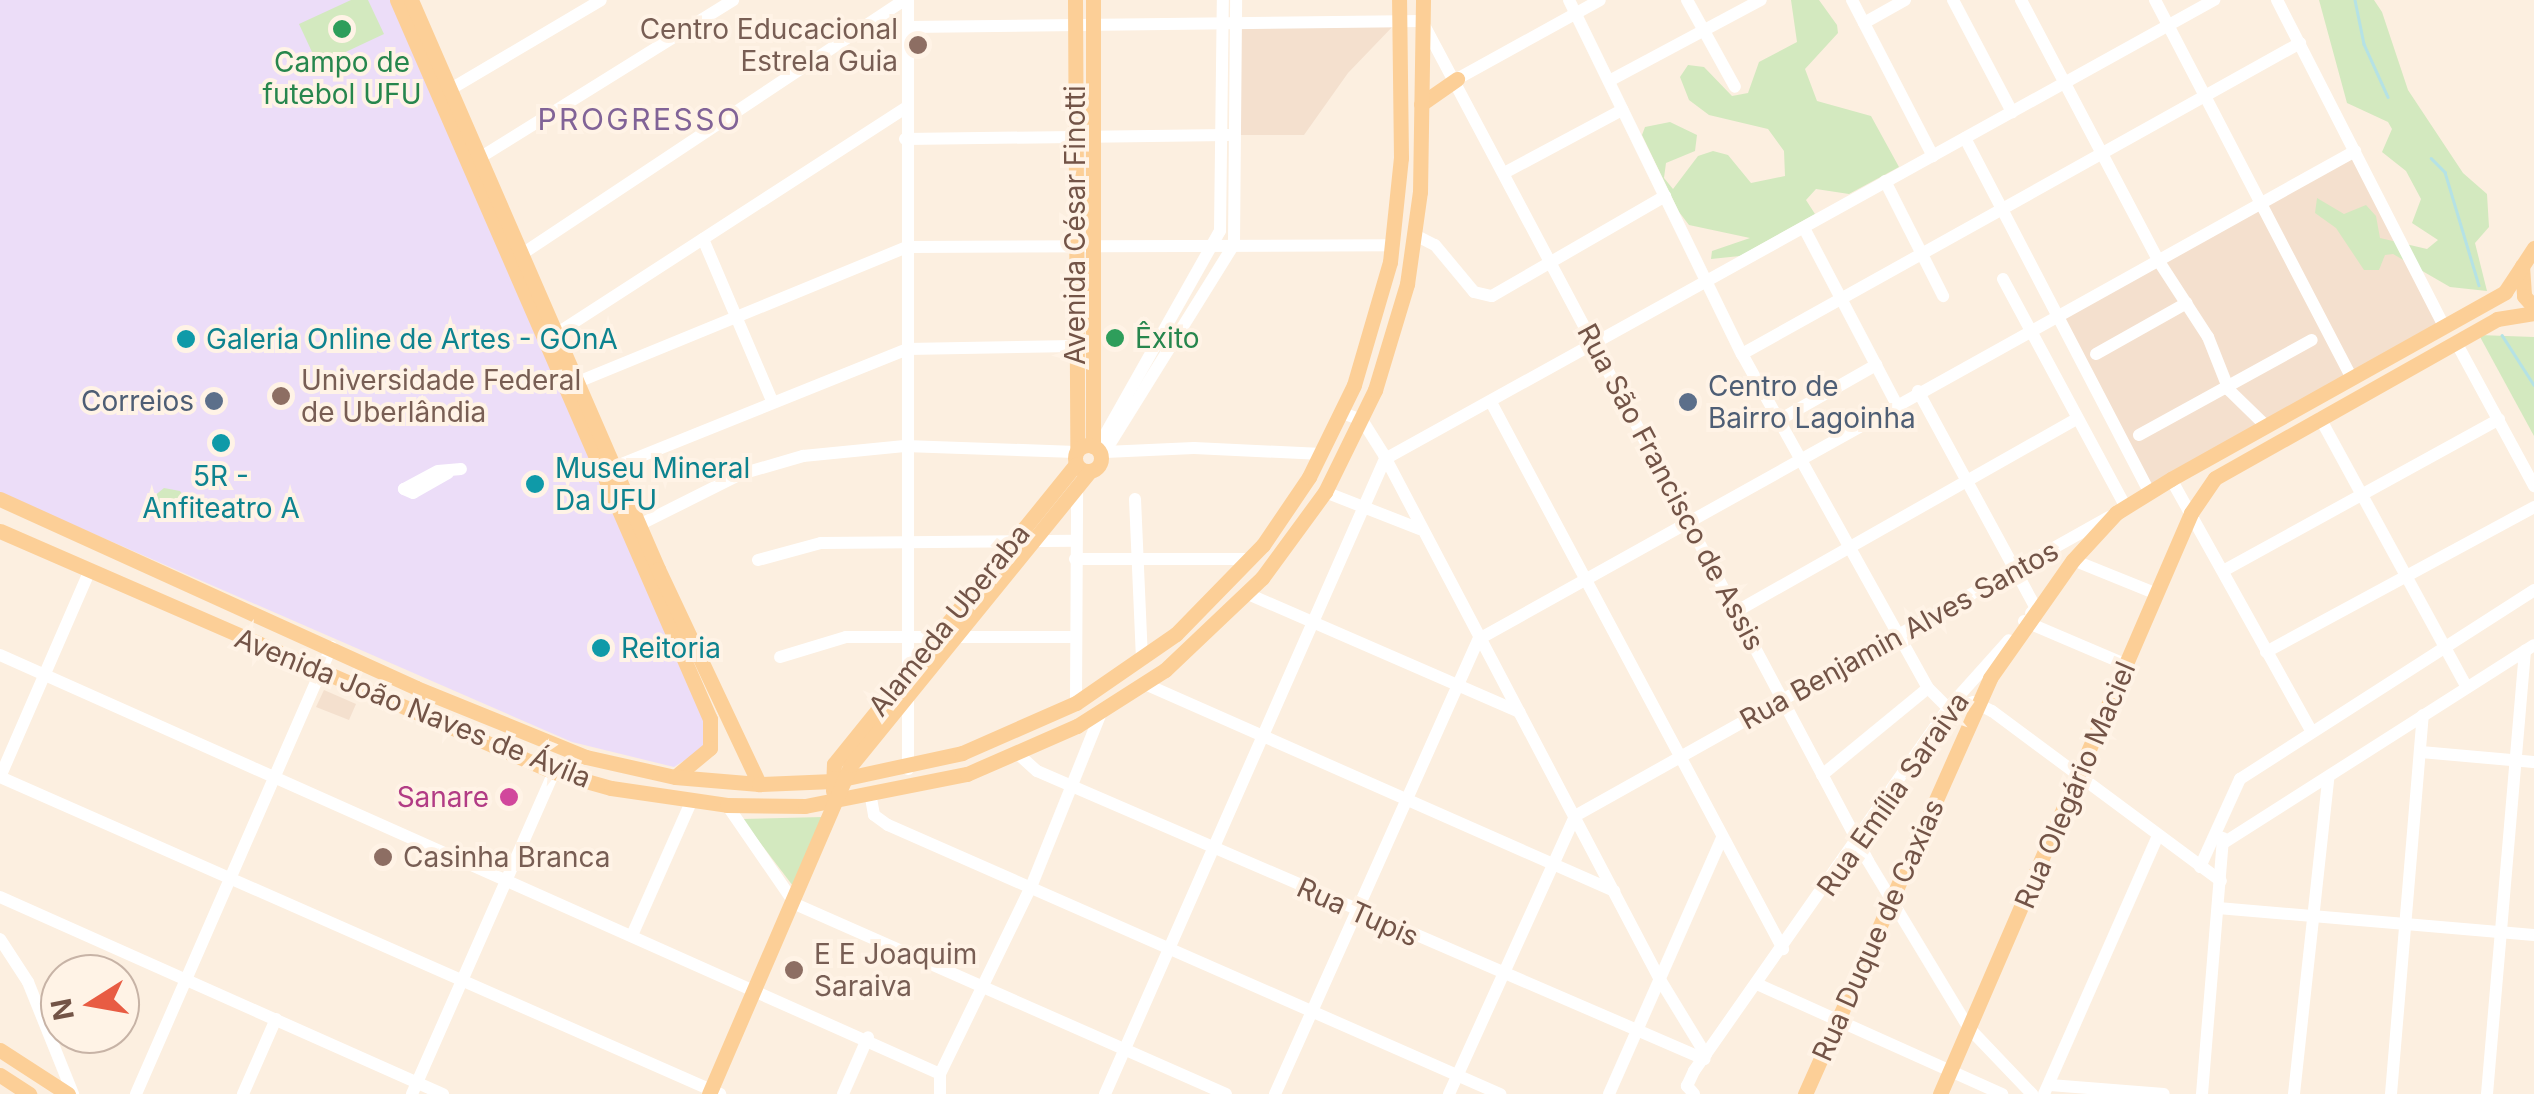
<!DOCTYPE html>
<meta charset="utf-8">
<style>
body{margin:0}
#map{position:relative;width:2534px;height:1094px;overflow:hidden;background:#fcefe0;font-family:Inter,sans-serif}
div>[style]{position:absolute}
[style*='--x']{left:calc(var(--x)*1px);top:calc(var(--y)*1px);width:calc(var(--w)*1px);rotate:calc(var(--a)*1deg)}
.residential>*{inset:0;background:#f4e0ce}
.education>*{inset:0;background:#ecddf8}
.green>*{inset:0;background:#d3e9bf}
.stream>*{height:2.5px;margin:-1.25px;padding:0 1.25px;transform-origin:1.25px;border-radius:1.25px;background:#b5e2e5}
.minor>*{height:12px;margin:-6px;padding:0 6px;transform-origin:6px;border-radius:6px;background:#fff}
.major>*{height:15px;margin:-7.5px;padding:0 7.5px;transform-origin:7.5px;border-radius:7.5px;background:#fccf97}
.major>.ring{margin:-7.5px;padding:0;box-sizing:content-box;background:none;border:15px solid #fccf97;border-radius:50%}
.dots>*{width:28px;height:28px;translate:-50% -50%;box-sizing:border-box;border:5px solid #fff3e6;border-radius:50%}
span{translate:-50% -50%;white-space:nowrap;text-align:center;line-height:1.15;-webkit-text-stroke:8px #fff3e6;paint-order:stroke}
.education-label{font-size:28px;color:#785e54}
.right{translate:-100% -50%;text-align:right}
.left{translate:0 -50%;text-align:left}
.leisure-label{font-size:28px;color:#27864d}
.street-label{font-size:28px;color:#735447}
.culture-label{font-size:28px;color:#0d838f}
.service-label{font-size:28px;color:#4e5e75}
.hotel-label{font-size:28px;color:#b23c85}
.neighbourhood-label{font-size:30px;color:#816397;letter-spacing:2.5px}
.north{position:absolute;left:40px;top:954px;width:100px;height:100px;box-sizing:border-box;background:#fff3e6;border:2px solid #c7b3a6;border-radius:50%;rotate:259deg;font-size:28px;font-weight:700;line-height:40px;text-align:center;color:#735447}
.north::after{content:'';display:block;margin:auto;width:35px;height:45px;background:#e85c43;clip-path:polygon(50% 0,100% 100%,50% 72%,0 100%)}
</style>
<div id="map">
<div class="residential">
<div style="clip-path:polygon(1396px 23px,1348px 73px,1304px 135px,1236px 135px,1237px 27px)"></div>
<div style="clip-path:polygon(2355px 151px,2444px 326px,2149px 488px,2060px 315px)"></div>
<div style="clip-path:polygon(324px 690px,356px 704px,349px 720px,316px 707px)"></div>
</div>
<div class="education">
<div style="clip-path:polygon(0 0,391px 0,706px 725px,704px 748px,674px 767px,572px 742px,0 493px)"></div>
</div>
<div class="green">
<div style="clip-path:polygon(351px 0,368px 0,384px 34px,318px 65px,299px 24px)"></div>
<div style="clip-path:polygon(1791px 0,1819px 0,1837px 25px,1838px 33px,1805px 69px,1817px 101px,1871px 116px,1899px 167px,1849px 194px,1816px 189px,1806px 200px,1815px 214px,1740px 256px,1711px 259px,1712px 251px,1750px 238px,1689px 225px,1679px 212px,1642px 135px,1645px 127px,1670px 122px,1697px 135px,1695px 151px,1666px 163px,1664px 178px,1673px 189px,1698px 156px,1713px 151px,1728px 155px,1751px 183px,1785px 176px,1784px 151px,1768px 129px,1709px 115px,1689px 100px,1680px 77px,1688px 65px,1704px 67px,1732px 96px,1748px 93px,1759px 62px,1797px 42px)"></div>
<div style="clip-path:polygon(2319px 0,2374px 0,2382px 12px,2408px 90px,2463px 173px,2487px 194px,2489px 227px,2475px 243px,2487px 291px,2450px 287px,2393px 254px,2385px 255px,2379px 270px,2364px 270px,2336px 228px,2315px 213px,2317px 198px,2344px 214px,2366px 205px,2376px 216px,2380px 238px,2427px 249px,2438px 240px,2412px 223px,2421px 199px,2406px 171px,2382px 152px,2392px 129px,2388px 122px,2347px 103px)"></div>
<div style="clip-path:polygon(2479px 335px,2534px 337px,2534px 436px)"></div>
<div style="clip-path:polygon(164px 488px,180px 491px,191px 506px,159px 508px,153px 497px)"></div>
<div style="clip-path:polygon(823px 817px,793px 886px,742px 819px)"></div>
</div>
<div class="stream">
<div style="--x:2355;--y:0;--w:45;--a:78.4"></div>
<div style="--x:2364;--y:44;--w:58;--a:65.6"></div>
<div style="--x:2431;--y:158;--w:20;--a:45"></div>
<div style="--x:2445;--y:172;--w:118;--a:73.3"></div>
<div style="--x:2502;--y:335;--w:59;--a:57.4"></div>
</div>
<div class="minor">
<div style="--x:908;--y:0;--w:769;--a:90"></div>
<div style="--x:1569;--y:0;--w:394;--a:64"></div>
<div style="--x:1742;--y:354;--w:382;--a:60.9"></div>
<div style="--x:1928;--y:688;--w:28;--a:45"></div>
<div style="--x:1948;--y:708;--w:27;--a:-13"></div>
<div style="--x:1974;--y:702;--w:20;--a:27"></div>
<div style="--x:1992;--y:711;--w:285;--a:36.6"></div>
<div style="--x:1687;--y:0;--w:99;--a:61.1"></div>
<div style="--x:1852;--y:0;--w:176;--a:62.6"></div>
<div style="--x:1953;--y:0;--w:127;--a:62.2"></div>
<div style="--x:2021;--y:0;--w:294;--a:62.2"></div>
<div style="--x:2158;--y:260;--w:92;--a:57"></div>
<div style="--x:2208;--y:337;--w:57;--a:68.4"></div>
<div style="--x:2229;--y:390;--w:50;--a:44.2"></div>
<div style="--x:2155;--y:0;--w:425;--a:62.5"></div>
<div style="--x:2277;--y:0;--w:366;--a:62.9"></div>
<div style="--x:1864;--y:23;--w:47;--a:-29.3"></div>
<div style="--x:908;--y:27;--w:514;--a:-0.67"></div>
<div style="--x:1422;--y:21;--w:951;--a:62.03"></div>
<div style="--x:1868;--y:861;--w:194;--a:58.9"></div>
<div style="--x:1968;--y:1027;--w:93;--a:46.3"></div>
<div style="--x:1457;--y:79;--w:163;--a:-28.9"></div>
<div style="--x:1609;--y:81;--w:172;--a:-28.1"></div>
<div style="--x:444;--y:93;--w:182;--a:-30.6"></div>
<div style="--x:1965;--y:138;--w:400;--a:62.5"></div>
<div style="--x:905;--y:139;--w:323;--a:-0.7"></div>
<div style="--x:481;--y:157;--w:297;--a:-31.9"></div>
<div style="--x:1506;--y:172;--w:132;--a:-28.1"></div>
<div style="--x:1885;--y:181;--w:129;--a:63.2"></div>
<div style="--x:1804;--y:228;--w:198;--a:62.3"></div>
<div style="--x:1415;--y:235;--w:22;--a:27"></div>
<div style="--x:1435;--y:245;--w:61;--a:50.3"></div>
<div style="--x:1474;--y:292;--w:18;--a:13"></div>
<div style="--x:1492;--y:296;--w:200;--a:-30"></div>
<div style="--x:703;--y:239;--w:176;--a:66.9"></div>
<div style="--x:522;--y:254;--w:459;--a:-33.6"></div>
<div style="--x:2003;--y:279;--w:259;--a:61.7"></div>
<div style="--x:556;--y:334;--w:418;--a:-32.9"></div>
<div style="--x:2457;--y:344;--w:162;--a:61.5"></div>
<div style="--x:1742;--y:354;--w:639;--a:-29.13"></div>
<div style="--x:2096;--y:354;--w:104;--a:-29.3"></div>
<div style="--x:568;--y:386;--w:366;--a:-22.3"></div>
<div style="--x:907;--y:247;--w:486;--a:-0.2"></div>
<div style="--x:1918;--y:391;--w:247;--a:61.5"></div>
<div style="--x:2036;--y:608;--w:7;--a:135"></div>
<div style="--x:1492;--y:404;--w:618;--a:61.9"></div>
<div style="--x:1342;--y:413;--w:21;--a:19"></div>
<div style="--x:1362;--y:420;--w:41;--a:57.8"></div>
<div style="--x:1384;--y:455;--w:591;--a:62.26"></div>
<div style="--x:1659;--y:978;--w:90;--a:58.6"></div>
<div style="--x:2320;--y:418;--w:307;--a:61.4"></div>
<div style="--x:1779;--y:420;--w:112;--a:-29.6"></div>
<div style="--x:2139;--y:435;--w:197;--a:-28.8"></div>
<div style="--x:1097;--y:449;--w:250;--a:-60.6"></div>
<div style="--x:1220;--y:231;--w:231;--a:-89.3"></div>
<div style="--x:1105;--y:452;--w:89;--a:-2.6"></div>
<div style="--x:1194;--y:448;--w:128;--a:2.7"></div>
<div style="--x:1101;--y:458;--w:252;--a:-58.1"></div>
<div style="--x:1234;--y:244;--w:244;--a:-89.5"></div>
<div style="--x:614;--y:467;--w:316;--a:-21.9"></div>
<div style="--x:907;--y:349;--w:167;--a:-1"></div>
<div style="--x:448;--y:473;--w:40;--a:150.3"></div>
<div style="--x:413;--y:493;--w:10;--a:-156"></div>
<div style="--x:404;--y:489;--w:38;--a:-28"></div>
<div style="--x:438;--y:471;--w:23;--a:-5"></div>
<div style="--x:2171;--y:479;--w:288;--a:60.9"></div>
<div style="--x:1325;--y:492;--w:102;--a:21.3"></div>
<div style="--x:1135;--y:499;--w:161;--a:87.5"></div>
<div style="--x:639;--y:525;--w:114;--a:-26.6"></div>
<div style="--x:741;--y:474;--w:65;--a:-16.2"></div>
<div style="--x:803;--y:456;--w:102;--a:-5.6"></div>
<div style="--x:905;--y:446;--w:171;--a:2"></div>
<div style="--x:1075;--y:559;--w:175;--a:0"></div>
<div style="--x:758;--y:560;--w:65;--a:-15.1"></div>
<div style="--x:821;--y:543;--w:253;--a:-0.5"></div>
<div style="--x:2073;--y:560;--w:91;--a:22"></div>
<div style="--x:2223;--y:571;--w:315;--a:-28.8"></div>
<div style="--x:1248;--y:594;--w:296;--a:23.5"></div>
<div style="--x:1737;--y:611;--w:390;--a:-29.5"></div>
<div style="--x:2024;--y:621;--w:112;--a:23.1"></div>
<div style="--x:2266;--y:652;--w:305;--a:-28.4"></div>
<div style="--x:0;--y:655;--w:1029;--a:24.02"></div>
<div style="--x:780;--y:657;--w:69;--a:-16.9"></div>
<div style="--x:846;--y:637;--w:227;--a:0"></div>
<div style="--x:1145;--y:684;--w:513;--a:23.81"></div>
<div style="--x:1076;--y:703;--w:217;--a:-89.7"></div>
<div style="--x:2421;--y:752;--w:113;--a:5.1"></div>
<div style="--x:1018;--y:754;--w:25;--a:42"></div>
<div style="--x:1037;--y:771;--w:727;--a:23.35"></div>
<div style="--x:1822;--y:775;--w:137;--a:-39.4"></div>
<div style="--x:0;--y:777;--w:787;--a:23.76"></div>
<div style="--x:0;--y:777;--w:223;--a:-66.5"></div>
<div style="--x:871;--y:798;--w:17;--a:80"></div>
<div style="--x:874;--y:815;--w:17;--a:36"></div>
<div style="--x:888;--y:825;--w:669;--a:23.73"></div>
<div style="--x:727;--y:805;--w:120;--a:55.5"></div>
<div style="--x:795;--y:904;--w:471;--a:23.8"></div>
<div style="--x:2225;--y:842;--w:366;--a:-32.5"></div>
<div style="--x:2200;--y:867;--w:97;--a:-65.6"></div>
<div style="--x:2240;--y:779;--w:350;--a:-32.7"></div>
<div style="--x:0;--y:897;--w:485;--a:24"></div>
<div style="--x:2218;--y:908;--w:317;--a:4.9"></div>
<div style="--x:633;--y:933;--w:143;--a:-66.1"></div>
<div style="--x:0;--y:939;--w:51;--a:56.9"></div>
<div style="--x:28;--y:982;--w:121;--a:68.1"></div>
<div style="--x:1757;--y:984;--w:269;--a:24.2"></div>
<div style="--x:2050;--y:1085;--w:114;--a:4.5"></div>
<div style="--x:136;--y:1094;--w:488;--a:-66.4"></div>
<div style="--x:243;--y:1094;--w:82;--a:-66.3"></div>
<div style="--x:412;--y:1094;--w:352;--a:-66.2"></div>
<div style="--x:843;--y:1094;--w:62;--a:-66.3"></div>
<div style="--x:940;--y:1094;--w:20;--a:-90"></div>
<div style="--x:940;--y:1074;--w:208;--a:-64.1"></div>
<div style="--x:1031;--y:887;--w:188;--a:-68.1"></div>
<div style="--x:1105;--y:1094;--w:694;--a:-66.21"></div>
<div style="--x:1385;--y:459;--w:948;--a:-28.97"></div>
<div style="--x:1275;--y:1094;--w:499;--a:-65.9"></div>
<div style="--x:1479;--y:639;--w:1003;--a:-29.12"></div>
<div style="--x:1449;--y:1094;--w:305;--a:-65.6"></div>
<div style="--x:1575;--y:816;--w:612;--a:-29.25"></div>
<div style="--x:1609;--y:1094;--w:280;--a:-66.2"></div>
<div style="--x:1694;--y:1094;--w:11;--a:-131"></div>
<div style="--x:1687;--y:1086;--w:17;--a:-65"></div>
<div style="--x:1694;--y:1071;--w:443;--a:-55"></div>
<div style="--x:1948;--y:708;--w:91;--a:-48.1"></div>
<div style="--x:2044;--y:1094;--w:283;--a:-66.2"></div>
<div style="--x:2202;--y:1094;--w:257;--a:-85.3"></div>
<div style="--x:2294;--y:1094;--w:317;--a:-83.8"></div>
<div style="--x:2391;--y:1094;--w:380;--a:-85.2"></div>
<div style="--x:2487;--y:1094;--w:445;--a:-85.1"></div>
</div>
<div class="major">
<div style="--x:397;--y:0;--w:784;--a:66.48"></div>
<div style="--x:710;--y:719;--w:29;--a:90"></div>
<div style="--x:710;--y:748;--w:45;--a:140.4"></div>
<div style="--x:411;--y:0;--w:620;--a:66.53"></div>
<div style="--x:658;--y:569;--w:238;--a:64.8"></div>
<div style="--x:1075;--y:0;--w:450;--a:89.7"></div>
<div style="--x:1093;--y:0;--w:446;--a:90"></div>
<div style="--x:1421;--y:104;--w:44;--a:-34.8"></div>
<div style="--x:2522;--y:266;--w:30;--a:86"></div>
<div style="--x:2524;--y:296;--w:15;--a:48"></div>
<div class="ring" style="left:1075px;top:445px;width:11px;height:11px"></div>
<div style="--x:0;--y:499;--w:457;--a:24.4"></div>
<div style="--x:416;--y:688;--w:183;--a:22.1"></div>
<div style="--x:586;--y:757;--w:91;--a:12.7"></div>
<div style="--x:675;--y:777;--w:84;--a:4.8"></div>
<div style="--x:759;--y:784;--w:74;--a:-2.3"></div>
<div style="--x:833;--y:781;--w:132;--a:-12.2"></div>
<div style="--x:962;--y:753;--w:124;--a:-23.7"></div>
<div style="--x:1076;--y:703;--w:121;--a:-34.6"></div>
<div style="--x:1176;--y:634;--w:124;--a:-45.7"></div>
<div style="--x:1263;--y:545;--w:82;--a:-55.9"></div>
<div style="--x:1309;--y:477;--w:102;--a:-63.9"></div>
<div style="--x:1354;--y:385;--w:128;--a:-73.7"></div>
<div style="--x:1390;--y:262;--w:105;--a:-84"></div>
<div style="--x:1401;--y:158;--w:158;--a:-90.7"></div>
<div style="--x:0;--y:531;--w:604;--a:23.51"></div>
<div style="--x:554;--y:772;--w:59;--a:15.7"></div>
<div style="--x:611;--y:788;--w:117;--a:8.3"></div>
<div style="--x:727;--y:805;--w:78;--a:0.7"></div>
<div style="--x:805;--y:806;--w:165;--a:-11.2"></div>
<div style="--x:967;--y:774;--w:120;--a:-23.6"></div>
<div style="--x:1077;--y:726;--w:104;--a:-32.5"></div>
<div style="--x:1165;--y:670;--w:134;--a:-43.5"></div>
<div style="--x:1262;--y:578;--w:107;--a:-53.8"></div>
<div style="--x:1325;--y:492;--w:114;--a:-63.9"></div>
<div style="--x:1375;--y:390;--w:111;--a:-73.2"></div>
<div style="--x:1407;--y:284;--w:93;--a:-82"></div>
<div style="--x:1420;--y:192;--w:192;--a:-89.1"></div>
<div style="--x:833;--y:791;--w:27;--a:-88"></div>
<div style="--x:834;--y:764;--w:385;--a:-51.1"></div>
<div style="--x:0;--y:1050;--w:81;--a:32.9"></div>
<div style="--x:0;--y:1075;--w:35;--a:33"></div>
<div style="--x:709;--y:1094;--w:358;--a:-66.7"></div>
<div style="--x:851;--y:765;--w:379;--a:-50.9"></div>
<div style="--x:1805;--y:1094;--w:455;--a:-66"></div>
<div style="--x:1990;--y:678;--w:144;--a:-54.9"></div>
<div style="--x:2073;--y:560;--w:64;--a:-47.5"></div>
<div style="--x:2116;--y:513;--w:65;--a:-31.7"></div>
<div style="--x:2171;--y:479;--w:383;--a:-29.2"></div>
<div style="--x:2505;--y:292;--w:53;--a:-56.6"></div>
<div style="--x:1940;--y:1094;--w:633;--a:-66.63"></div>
<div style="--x:2191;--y:513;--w:42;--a:-55.6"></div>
<div style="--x:2215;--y:478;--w:324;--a:-29.4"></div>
<div style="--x:2497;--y:319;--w:37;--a:-9"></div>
</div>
<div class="dots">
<div style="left:342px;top:29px;background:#2e9e5b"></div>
<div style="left:918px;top:45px;background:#8d6e63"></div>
<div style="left:1115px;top:338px;background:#2e9e5b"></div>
<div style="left:186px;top:339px;background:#0f9aa8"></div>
<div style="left:281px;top:396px;background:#8d6e63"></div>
<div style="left:214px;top:401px;background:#5c6f8a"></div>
<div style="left:1688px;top:402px;background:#5c6f8a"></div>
<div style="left:221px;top:443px;background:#0f9aa8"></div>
<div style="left:535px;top:484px;background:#0f9aa8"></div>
<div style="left:601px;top:648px;background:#0f9aa8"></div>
<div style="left:509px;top:797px;background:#d1479c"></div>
<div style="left:383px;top:857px;background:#8d6e63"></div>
<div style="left:794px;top:970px;background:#8d6e63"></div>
</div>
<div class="education-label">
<span class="right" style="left:898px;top:45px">Centro Educacional<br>Estrela Guia</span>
<span class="left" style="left:301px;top:396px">Universidade Federal<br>de Uberlândia</span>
<span class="left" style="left:403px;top:857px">Casinha Branca</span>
<span class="left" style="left:814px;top:970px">E E Joaquim<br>Saraiva</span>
</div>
<div class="leisure-label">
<span style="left:342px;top:78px">Campo de<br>futebol UFU</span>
<span class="left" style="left:1135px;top:338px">Êxito</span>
</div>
<div class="street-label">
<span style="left:1075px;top:225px;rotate:-90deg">Avenida César Finotti</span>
<span style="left:1671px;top:487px;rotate:62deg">Rua São Francisco de Assis</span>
<span style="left:949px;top:620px;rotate:-51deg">Alameda Uberaba</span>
<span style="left:1899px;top:635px;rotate:-29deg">Rua Benjamin Alves Santos</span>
<span style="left:413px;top:708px;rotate:22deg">Avenida João Naves de Ávila</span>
<span style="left:2075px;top:785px;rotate:-67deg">Rua Olegário Maciel</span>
<span style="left:1893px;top:794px;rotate:-55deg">Rua Emília Saraiva</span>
<span style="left:1358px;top:912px;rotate:24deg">Rua Tupis</span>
<span style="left:1878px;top:930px;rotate:-66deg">Rua Duque de Caxias</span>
</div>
<div class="culture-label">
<span class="left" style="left:206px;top:339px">Galeria Online de Artes - GOnA</span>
<span class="left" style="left:555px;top:484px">Museu Mineral<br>Da UFU</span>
<span style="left:221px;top:492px">5R -<br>Anfiteatro A</span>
<span class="left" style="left:621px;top:648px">Reitoria</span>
</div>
<div class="service-label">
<span class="left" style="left:1708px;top:402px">Centro de<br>Bairro Lagoinha</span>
<span class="right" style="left:194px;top:401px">Correios</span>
</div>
<div class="hotel-label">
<span class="right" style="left:489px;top:797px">Sanare</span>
</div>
<div class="neighbourhood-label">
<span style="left:640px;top:119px">PROGRESSO</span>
</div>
<div class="north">N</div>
</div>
